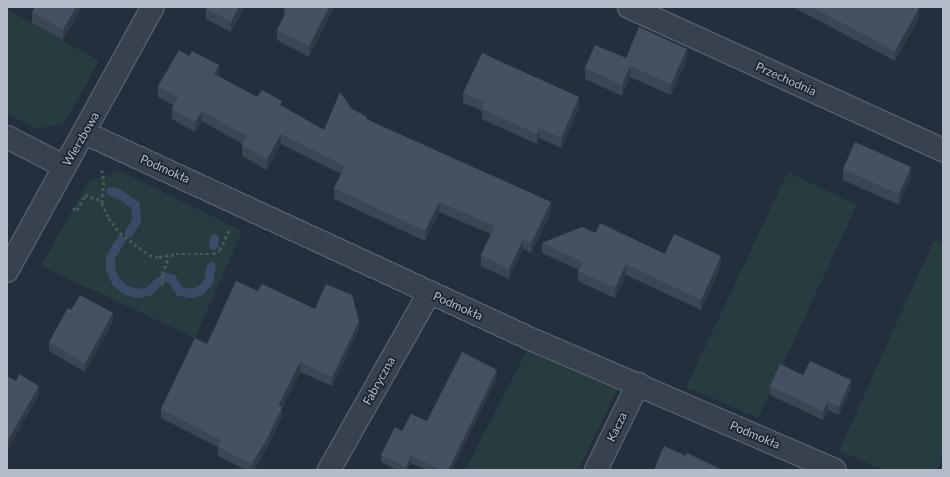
<!DOCTYPE html>
<meta charset="utf-8">
<style>
body{margin:0}
#map{position:relative;width:950px;height:477px;overflow:hidden;background:#242f3e;font-family:Lato,sans-serif}
div>[style]{position:absolute}
[style*='--x']{left:calc(var(--x)*1px);top:calc(var(--y)*1px);width:calc(var(--w)*1px);rotate:calc(var(--a)*1deg)}
.green>*{inset:0;background:#263c3f}
.stream>*{height:9px;margin:-4.5px;padding:0 4.5px;transform-origin:4.5px;border-radius:4.5px;background:#394c67}
.path>*{height:2.5px;margin-top:-1.25px;transform-origin:0;background:repeating-linear-gradient(90deg,#44595c 0 3px,transparent 0 6px)}
.roads{filter:drop-shadow(1px 0 #565f6c) drop-shadow(-1px 0 #565f6c) drop-shadow(0 1px #565f6c) drop-shadow(0 -1px #565f6c)}
.street>*{height:22px;margin:-11px;padding:0 11px;transform-origin:11px;border-radius:11px;background:#38414e}
.wall>*{inset:0;background:#3b4654}
.shaded-wall>*{inset:0;background:#303945}
.building>*{inset:0;background:#455162}
span{translate:-50% -50%;white-space:nowrap;text-align:center;line-height:1.15;-webkit-text-stroke:3.5px #1d2633;paint-order:stroke}
.street-label{font-size:12px;color:#b4bcc9}
.frame{position:absolute;inset:0;border:8px solid #b4bcc9;pointer-events:none}
</style>
<div id="map">
<div class="green">
<div style="clip-path:polygon(7px 9px,99px 61px,65px 122px,37px 129px,7px 114px)"></div>
<div style="clip-path:polygon(120px 171px,242px 231px,195px 338px,41px 266px,89px 181px)"></div>
<div style="clip-path:polygon(788px 172px,857px 205px,758px 418px,686px 387px)"></div>
<div style="clip-path:polygon(934px 240px,943px 244px,943px 457px,937px 470px,884px 470px,839px 451px)"></div>
<div style="clip-path:polygon(527px 350px,617px 390px,578px 470px,471px 470px,466px 468px)"></div>
</div>
<div class="stream">
<div style="--x:110;--y:191;--w:8;--a:14"></div>
<div style="--x:118;--y:193;--w:21;--a:35"></div>
<div style="--x:135;--y:205;--w:15;--a:86"></div>
<div style="--x:136;--y:220;--w:14;--a:120"></div>
<div style="--x:120;--y:240;--w:20;--a:120"></div>
<div style="--x:110;--y:257;--w:12;--a:90"></div>
<div style="--x:110;--y:269;--w:14;--a:65"></div>
<div style="--x:116;--y:282;--w:13;--a:39"></div>
<div style="--x:126;--y:290;--w:11;--a:15"></div>
<div style="--x:137;--y:293;--w:11;--a:-10"></div>
<div style="--x:148;--y:291;--w:15;--a:-42"></div>
<div style="--x:213;--y:245;--w:7;--a:-82"></div>
<div style="--x:164;--y:277;--w:7;--a:8"></div>
<div style="--x:171;--y:278;--w:15;--a:58"></div>
<div style="--x:179;--y:291;--w:13;--a:9"></div>
<div style="--x:192;--y:293;--w:9;--a:-21"></div>
<div style="--x:200;--y:290;--w:12;--a:-48"></div>
<div style="--x:208;--y:281;--w:15;--a:-79"></div>
</div>
<div class="path">
<div style="--x:102;--y:170;--w:12;--a:81"></div>
<div style="--x:104;--y:182;--w:21;--a:95"></div>
<div style="--x:102;--y:203;--w:17;--a:65"></div>
<div style="--x:109;--y:218;--w:19;--a:54"></div>
<div style="--x:120;--y:233;--w:36;--a:37"></div>
<div style="--x:149;--y:255;--w:10;--a:11"></div>
<div style="--x:159;--y:257;--w:17;--a:-10"></div>
<div style="--x:176;--y:254;--w:37;--a:0"></div>
<div style="--x:213;--y:254;--w:8;--a:-30"></div>
<div style="--x:220;--y:250;--w:24;--a:-66"></div>
<div style="--x:73;--y:208;--w:4;--a:27"></div>
<div style="--x:77;--y:210;--w:17;--a:-62"></div>
<div style="--x:85;--y:195;--w:17;--a:17"></div>
<div style="--x:162;--y:285;--w:11;--a:-90"></div>
<div style="--x:162;--y:274;--w:19;--a:-69"></div>
</div>
<div class="roads">
<div class="street">
<div style="--x:629;--y:7;--w:345;--a:24.5"></div>
<div style="--x:85;--y:133;--w:499;--a:24.8"></div>
<div style="--x:538;--y:342;--w:323;--a:23.3"></div>
<div style="--x:7;--y:137;--w:65;--a:27.3"></div>
<div style="--x:7;--y:271;--w:302;--a:-61.1"></div>
<div style="--x:329;--y:470;--w:203;--a:-60.5"></div>
<div style="--x:596;--y:470;--w:96;--a:-64"></div>
</div>
</div>
<div class="wall">
<div style="clip-path:polygon(82px 7px,63px 40px,32px 23px,32px 12px)"></div>
<div style="clip-path:polygon(245px 7px,231px 32px,206px 19px,206px 8px)"></div>
<div style="clip-path:polygon(334px 7px,309px 57px,277px 40px,277px 30px,284px 17px,284px 10px)"></div>
<div style="clip-path:polygon(793px 7px,917px 7px,919px 18px,895px 61px)"></div>
<div style="clip-path:polygon(189px 56px,218px 76px,257px 97px,282px 106px,324px 130px,352px 109px,367px 119px,551px 212px,531px 253px,523px 249px,509px 279px,481px 266px,481px 255px,491px 234px,439px 212px,425px 241px,334px 199px,334px 188px,341px 174px,281px 144px,267px 170px,242px 156px,242px 144px,202px 121px,195px 132px,172px 119px,172px 109px,173px 105px,158px 97px,158px 86px)"></div>
<div style="clip-path:polygon(626px 58px,687px 60px,671px 95px,630px 77px,622px 96px,585px 79px,585px 68px)"></div>
<div style="clip-path:polygon(463px 93px,579px 108px,561px 148px,539px 138px,537px 144px,482px 119px,482px 111px,463px 103px)"></div>
<div style="clip-path:polygon(843px 169px,911px 177px,899px 205px,843px 180px)"></div>
<div style="clip-path:polygon(596px 233px,665px 254px,721px 266px,701px 310px,626px 275px,615px 298px,578px 281px,578px 271px,579px 270px,542px 253px,542px 243px)"></div>
<div style="clip-path:polygon(258px 291px,359px 330px,332px 386px,300px 372px,282px 408px,282px 417px,268px 446px,254px 470px,246px 470px,218px 456px,218px 447px,161px 418px,161px 409px,207px 344px)"></div>
<div style="clip-path:polygon(113px 322px,85px 372px,49px 351px,49px 342px)"></div>
<div style="clip-path:polygon(803px 375px,851px 389px,839px 415px,828px 410px,823px 420px,770px 395px,770px 386px)"></div>
<div style="clip-path:polygon(497px 378px,452px 470px,426px 470px,411px 463px,408px 470px,397px 470px,381px 462px,381px 455px,402px 431px,427px 421px)"></div>
</div>
<div class="shaded-wall">
<div style="clip-path:polygon(76px 7px,82px 7px,63px 40px,63px 30px)"></div>
<div style="clip-path:polygon(239px 7px,245px 7px,231px 32px,231px 22px)"></div>
<div style="clip-path:polygon(329px 7px,334px 7px,309px 57px,309px 46px)"></div>
<div style="clip-path:polygon(919px 8px,919px 18px,895px 61px,895px 51px)"></div>
<div style="clip-path:polygon(687px 49px,687px 60px,671px 95px,671px 84px)"></div>
<div style="clip-path:polygon(219px 65px,219px 76px,214px 84px,214px 74px)"></div>
<div style="clip-path:polygon(630px 66px,630px 77px,622px 96px,622px 85px)"></div>
<div style="clip-path:polygon(579px 97px,579px 108px,561px 148px,561px 138px)"></div>
<div style="clip-path:polygon(202px 111px,202px 121px,195px 132px,195px 122px)"></div>
<div style="clip-path:polygon(539px 128px,539px 138px,537px 144px,537px 134px)"></div>
<div style="clip-path:polygon(281px 134px,281px 144px,267px 170px,267px 159px)"></div>
<div style="clip-path:polygon(911px 167px,911px 177px,899px 205px,899px 194px)"></div>
<div style="clip-path:polygon(439px 202px,439px 212px,425px 241px,425px 231px)"></div>
<div style="clip-path:polygon(551px 202px,551px 212px,531px 253px,531px 243px)"></div>
<div style="clip-path:polygon(523px 239px,523px 249px,509px 279px,509px 269px)"></div>
<div style="clip-path:polygon(721px 256px,721px 266px,701px 310px,701px 300px)"></div>
<div style="clip-path:polygon(626px 264px,626px 275px,615px 298px,615px 288px)"></div>
<div style="clip-path:polygon(113px 313px,113px 322px,85px 372px,85px 363px)"></div>
<div style="clip-path:polygon(359px 321px,359px 330px,332px 386px,332px 377px)"></div>
<div style="clip-path:polygon(300px 362px,300px 372px,282px 408px,282px 417px,268px 446px,254px 470px,252px 470px,252px 464px,278px 406px)"></div>
<div style="clip-path:polygon(497px 370px,497px 378px,452px 470px,448px 470px)"></div>
<div style="clip-path:polygon(851px 380px,851px 389px,839px 415px,839px 407px)"></div>
<div style="clip-path:polygon(39px 386px,39px 395px,7px 451px,7px 442px)"></div>
<div style="clip-path:polygon(828px 401px,828px 410px,823px 420px,823px 411px)"></div>
<div style="clip-path:polygon(411px 455px,411px 463px,408px 470px,406px 470px,406px 467px)"></div>
</div>
<div class="building">
<div style="clip-path:polygon(35px 7px,76px 7px,63px 30px,32px 12px)"></div>
<div style="clip-path:polygon(207px 7px,239px 7px,231px 22px,206px 8px)"></div>
<div style="clip-path:polygon(285px 7px,329px 7px,309px 46px,277px 30px,287px 11px,284px 10px)"></div>
<div style="clip-path:polygon(812px 7px,917px 7px,919px 8px,895px 51px)"></div>
<div style="clip-path:polygon(639px 27px,687px 49px,671px 84px,630px 66px,622px 85px,585px 68px,595px 45px,626px 58px)"></div>
<div style="clip-path:polygon(179px 50px,189px 56px,192px 51px,219px 65px,214px 74px,257px 97px,262px 90px,282px 101px,280px 105px,324px 130px,340px 92px,352px 109px,367px 117px,366px 119px,551px 202px,531px 243px,523px 239px,509px 269px,481px 255px,495px 226px,439px 202px,425px 231px,334px 188px,345px 166px,281px 134px,267px 159px,242px 145px,247px 136px,202px 111px,195px 122px,172px 109px,178px 97px,158px 86px)"></div>
<div style="clip-path:polygon(482px 53px,579px 97px,561px 138px,539px 128px,537px 134px,482px 109px,484px 102px,463px 93px)"></div>
<div style="clip-path:polygon(855px 142px,911px 167px,899px 194px,843px 169px)"></div>
<div style="clip-path:polygon(600px 223px,665px 254px,674px 234px,721px 256px,701px 300px,626px 264px,615px 288px,578px 271px,583px 262px,542px 243px,582px 227px,596px 233px)"></div>
<div style="clip-path:polygon(236px 281px,258px 291px,262px 284px,315px 309px,326px 284px,352px 295px,359px 321px,332px 377px,300px 362px,278px 406px,282px 407px,268px 437px,252px 464px,218px 447px,221px 440px,161px 409px,195px 338px,207px 344px)"></div>
<div style="clip-path:polygon(80px 295px,113px 313px,85px 363px,49px 342px,68px 308px,71px 310px)"></div>
<div style="clip-path:polygon(462px 352px,497px 370px,448px 470px,441px 470px,411px 455px,406px 467px,381px 455px,395px 427px,402px 431px,411px 414px,427px 421px)"></div>
<div style="clip-path:polygon(810px 361px,851px 380px,839px 407px,828px 401px,823px 411px,770px 386px,780px 364px,803px 375px)"></div>
<div style="clip-path:polygon(19px 374px,39px 386px,7px 442px,7px 376px,16px 381px)"></div>
<div style="clip-path:polygon(664px 446px,686px 456px,687px 453px,722px 470px,654px 470px)"></div>
</div>
<div class="street-label">
<span style="left:786px;top:79px;rotate:24deg">Przechodnia</span>
<span style="left:81px;top:139px;rotate:-60deg">Wierzbowa</span>
<span style="left:165px;top:169px;rotate:24deg">Podmokła</span>
<span style="left:458px;top:306px;rotate:24deg">Podmokła</span>
<span style="left:379px;top:381px;rotate:-61deg">Fabryczna</span>
<span style="left:617px;top:427px;rotate:-64deg">Kacza</span>
<span style="left:755px;top:435px;rotate:23deg">Podmokła</span>
</div>
<div class="frame"></div>
</div>
